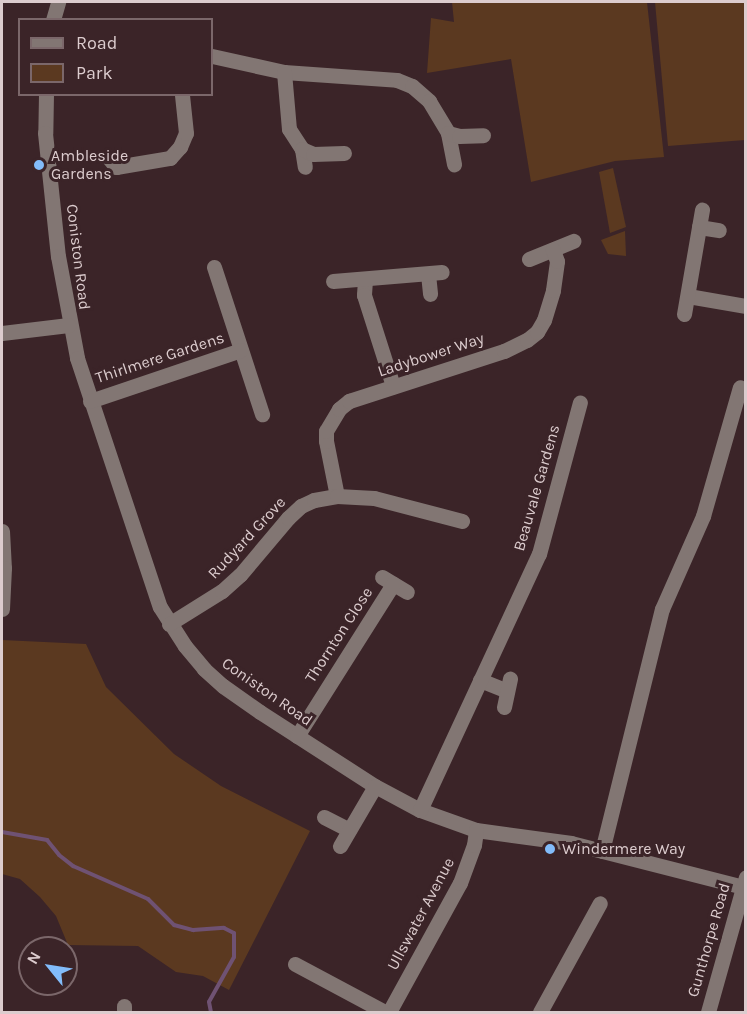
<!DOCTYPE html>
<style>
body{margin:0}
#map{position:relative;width:747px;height:1014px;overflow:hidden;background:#3b2428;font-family:Karla,sans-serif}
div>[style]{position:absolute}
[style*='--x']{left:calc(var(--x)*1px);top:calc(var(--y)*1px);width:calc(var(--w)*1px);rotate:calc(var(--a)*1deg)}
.green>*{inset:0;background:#5b3920}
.stream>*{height:4px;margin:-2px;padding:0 2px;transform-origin:2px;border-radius:2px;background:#6f5273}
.minor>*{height:15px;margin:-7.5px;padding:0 7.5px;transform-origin:7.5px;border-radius:7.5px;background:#827673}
.dots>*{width:16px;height:16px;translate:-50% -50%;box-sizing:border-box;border:3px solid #3b2428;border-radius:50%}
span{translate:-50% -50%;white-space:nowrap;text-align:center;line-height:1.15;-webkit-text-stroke:6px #3b2428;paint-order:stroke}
.poi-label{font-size:16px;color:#dcccce}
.left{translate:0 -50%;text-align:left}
.street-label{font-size:16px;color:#dcccce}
.frame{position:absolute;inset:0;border:3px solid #dcccce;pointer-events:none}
.legend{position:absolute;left:18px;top:18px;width:195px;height:78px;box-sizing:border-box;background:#3b2428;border:2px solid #7b676a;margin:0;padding:8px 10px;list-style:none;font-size:18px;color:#dcccce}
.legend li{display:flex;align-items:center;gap:12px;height:30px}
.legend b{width:30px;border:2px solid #7b676a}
.north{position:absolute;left:18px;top:936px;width:60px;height:60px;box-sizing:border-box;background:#3b2428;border:2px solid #7b676a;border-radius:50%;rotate:300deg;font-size:16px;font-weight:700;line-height:24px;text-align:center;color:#dcccce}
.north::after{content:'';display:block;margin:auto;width:21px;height:27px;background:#82bcfa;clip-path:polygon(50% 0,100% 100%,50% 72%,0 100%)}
</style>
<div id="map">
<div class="green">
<div style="clip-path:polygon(452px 2px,647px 2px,664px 157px,615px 161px,531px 182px,511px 59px,427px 73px,431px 18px,454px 22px)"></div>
<div style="clip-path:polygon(655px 2px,745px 2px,745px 140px,668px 146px)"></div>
<div style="clip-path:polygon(613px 168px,626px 227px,610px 233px,599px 172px)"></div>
<div style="clip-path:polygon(625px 231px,626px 256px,608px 254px,601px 240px)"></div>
<div style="clip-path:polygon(2px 640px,86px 644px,106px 687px,174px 754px,221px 786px,310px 831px,229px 990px,203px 976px,176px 972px,138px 946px,68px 945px,56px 916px,40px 897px,20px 879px,2px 874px)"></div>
</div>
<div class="stream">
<div style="--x:2;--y:832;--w:46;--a:10.1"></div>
<div style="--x:47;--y:840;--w:19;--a:51"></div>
<div style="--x:59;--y:855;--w:18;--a:38"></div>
<div style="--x:73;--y:866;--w:82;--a:23.7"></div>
<div style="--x:148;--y:899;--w:37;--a:45"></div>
<div style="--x:174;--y:925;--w:20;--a:15"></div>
<div style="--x:193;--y:930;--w:31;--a:-4"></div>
<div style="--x:224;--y:928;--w:11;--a:27"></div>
<div style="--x:234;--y:933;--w:24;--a:90"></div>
<div style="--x:234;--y:957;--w:51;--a:119.1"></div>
<div style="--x:209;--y:1002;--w:10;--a:79"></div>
</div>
<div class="minor">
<div style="--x:53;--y:20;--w:19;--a:-74"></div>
<div style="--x:212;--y:56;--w:74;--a:12.5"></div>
<div style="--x:284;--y:72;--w:113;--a:4"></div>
<div style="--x:397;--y:80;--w:16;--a:22"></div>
<div style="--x:412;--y:86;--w:23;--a:41"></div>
<div style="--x:429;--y:101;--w:37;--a:59"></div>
<div style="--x:448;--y:133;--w:32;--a:79"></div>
<div style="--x:284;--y:72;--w:57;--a:85"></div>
<div style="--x:289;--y:129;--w:24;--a:57"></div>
<div style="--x:302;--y:149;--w:18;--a:81"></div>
<div style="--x:46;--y:94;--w:39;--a:91"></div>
<div style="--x:45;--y:133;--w:124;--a:84"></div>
<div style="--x:58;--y:256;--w:104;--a:79.4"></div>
<div style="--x:77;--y:358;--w:262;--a:71.6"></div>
<div style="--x:160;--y:607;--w:46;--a:57.3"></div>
<div style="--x:185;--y:646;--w:30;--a:50"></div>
<div style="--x:204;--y:669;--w:25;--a:42"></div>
<div style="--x:223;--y:686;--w:45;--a:35.1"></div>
<div style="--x:260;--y:712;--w:137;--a:32.8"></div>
<div style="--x:375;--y:786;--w:51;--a:28.1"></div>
<div style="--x:420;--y:810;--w:59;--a:19.7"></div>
<div style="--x:476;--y:830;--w:96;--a:7.8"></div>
<div style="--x:571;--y:843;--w:178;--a:14.3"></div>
<div style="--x:448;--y:133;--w:11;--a:15"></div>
<div style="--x:459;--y:136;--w:24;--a:-2"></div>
<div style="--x:302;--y:149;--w:12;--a:24"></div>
<div style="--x:313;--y:154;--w:31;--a:-2"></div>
<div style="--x:108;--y:157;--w:13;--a:51"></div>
<div style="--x:116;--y:167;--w:55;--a:-9.5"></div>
<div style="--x:170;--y:158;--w:15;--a:-48"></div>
<div style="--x:180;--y:147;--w:15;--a:-67"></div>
<div style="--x:186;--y:133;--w:39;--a:-96"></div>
<div style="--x:699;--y:227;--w:20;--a:9"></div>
<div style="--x:529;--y:259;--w:48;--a:-22.2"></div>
<div style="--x:214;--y:267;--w:155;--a:71.9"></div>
<div style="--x:428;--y:274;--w:20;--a:84"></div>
<div style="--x:365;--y:280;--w:15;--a:94"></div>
<div style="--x:364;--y:295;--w:96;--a:72.3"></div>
<div style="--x:333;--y:281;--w:109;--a:-4.7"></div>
<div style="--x:688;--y:296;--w:59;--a:9.8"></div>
<div style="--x:684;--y:314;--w:106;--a:-80.2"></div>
<div style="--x:2;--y:333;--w:67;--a:-6.8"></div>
<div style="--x:90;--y:401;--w:159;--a:-18.7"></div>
<div style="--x:337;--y:496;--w:56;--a:-101.3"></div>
<div style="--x:326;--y:441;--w:10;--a:-90"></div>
<div style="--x:326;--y:431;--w:26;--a:-59"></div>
<div style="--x:339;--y:409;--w:13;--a:-39"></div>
<div style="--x:349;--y:401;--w:163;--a:-17.9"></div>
<div style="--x:504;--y:351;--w:25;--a:-26"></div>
<div style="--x:527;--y:340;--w:13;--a:-39"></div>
<div style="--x:537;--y:332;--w:14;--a:-60"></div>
<div style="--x:544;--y:320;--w:31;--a:-73"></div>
<div style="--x:553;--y:290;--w:29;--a:-82"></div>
<div style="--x:557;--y:261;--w:12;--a:-110"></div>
<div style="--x:2;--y:531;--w:37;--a:87"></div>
<div style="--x:4;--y:568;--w:41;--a:92.8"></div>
<div style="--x:382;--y:577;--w:29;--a:31"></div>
<div style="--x:169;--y:624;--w:62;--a:-31.9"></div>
<div style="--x:222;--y:591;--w:24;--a:-42"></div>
<div style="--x:240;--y:575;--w:75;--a:-49.9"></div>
<div style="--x:288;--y:518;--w:18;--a:-43"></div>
<div style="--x:301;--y:506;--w:14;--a:-25"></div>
<div style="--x:314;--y:500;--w:23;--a:-10"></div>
<div style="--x:337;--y:496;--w:37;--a:3"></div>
<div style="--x:374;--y:498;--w:91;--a:14.6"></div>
<div style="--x:480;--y:680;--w:29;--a:22"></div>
<div style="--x:504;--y:707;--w:29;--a:-78"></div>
<div style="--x:297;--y:736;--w:180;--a:-57.7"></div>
<div style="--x:420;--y:810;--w:282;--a:-65.1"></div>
<div style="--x:539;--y:554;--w:157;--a:-74.9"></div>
<div style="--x:324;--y:817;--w:28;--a:27"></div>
<div style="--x:340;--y:846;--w:69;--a:-59.7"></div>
<div style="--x:602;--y:851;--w:249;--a:-76.1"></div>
<div style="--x:662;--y:609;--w:102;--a:-66.2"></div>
<div style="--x:703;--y:516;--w:134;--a:-74"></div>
<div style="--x:295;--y:964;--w:102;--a:28.1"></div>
<div style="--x:124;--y:1006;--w:6;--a:90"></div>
<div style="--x:389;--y:1012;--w:147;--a:-61.2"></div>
<div style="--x:460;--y:883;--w:40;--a:-69.8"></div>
<div style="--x:474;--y:845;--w:15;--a:-82"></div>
<div style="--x:540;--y:1012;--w:124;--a:-61.2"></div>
<div style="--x:708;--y:1012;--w:140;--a:-74.3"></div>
</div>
<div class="dots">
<div style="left:39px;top:165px;background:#82bcfa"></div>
<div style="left:550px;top:849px;background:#82bcfa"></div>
</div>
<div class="poi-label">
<span class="left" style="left:51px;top:165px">Ambleside<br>Gardens</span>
<span class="left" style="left:562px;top:849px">Windermere Way</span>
</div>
<div class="street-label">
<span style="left:78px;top:257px;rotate:83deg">Coniston Road</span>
<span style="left:431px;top:355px;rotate:-18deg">Ladybower Way</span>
<span style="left:160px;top:358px;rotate:-18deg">Thirlmere Gardens</span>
<span style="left:537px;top:488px;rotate:-74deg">Beauvale Gardens</span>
<span style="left:247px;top:538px;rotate:-47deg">Rudyard Grove</span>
<span style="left:339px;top:635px;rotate:-57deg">Thornton Close</span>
<span style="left:267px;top:692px;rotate:35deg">Coniston Road</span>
<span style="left:421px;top:914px;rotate:-62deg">Ullswater Avenue</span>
<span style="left:709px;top:940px;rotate:-74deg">Gunthorpe Road</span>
</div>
<div class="frame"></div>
<ul class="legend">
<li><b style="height:8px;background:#827673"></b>Road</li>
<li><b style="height:16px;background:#5b3920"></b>Park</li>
</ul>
<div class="north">N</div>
</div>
